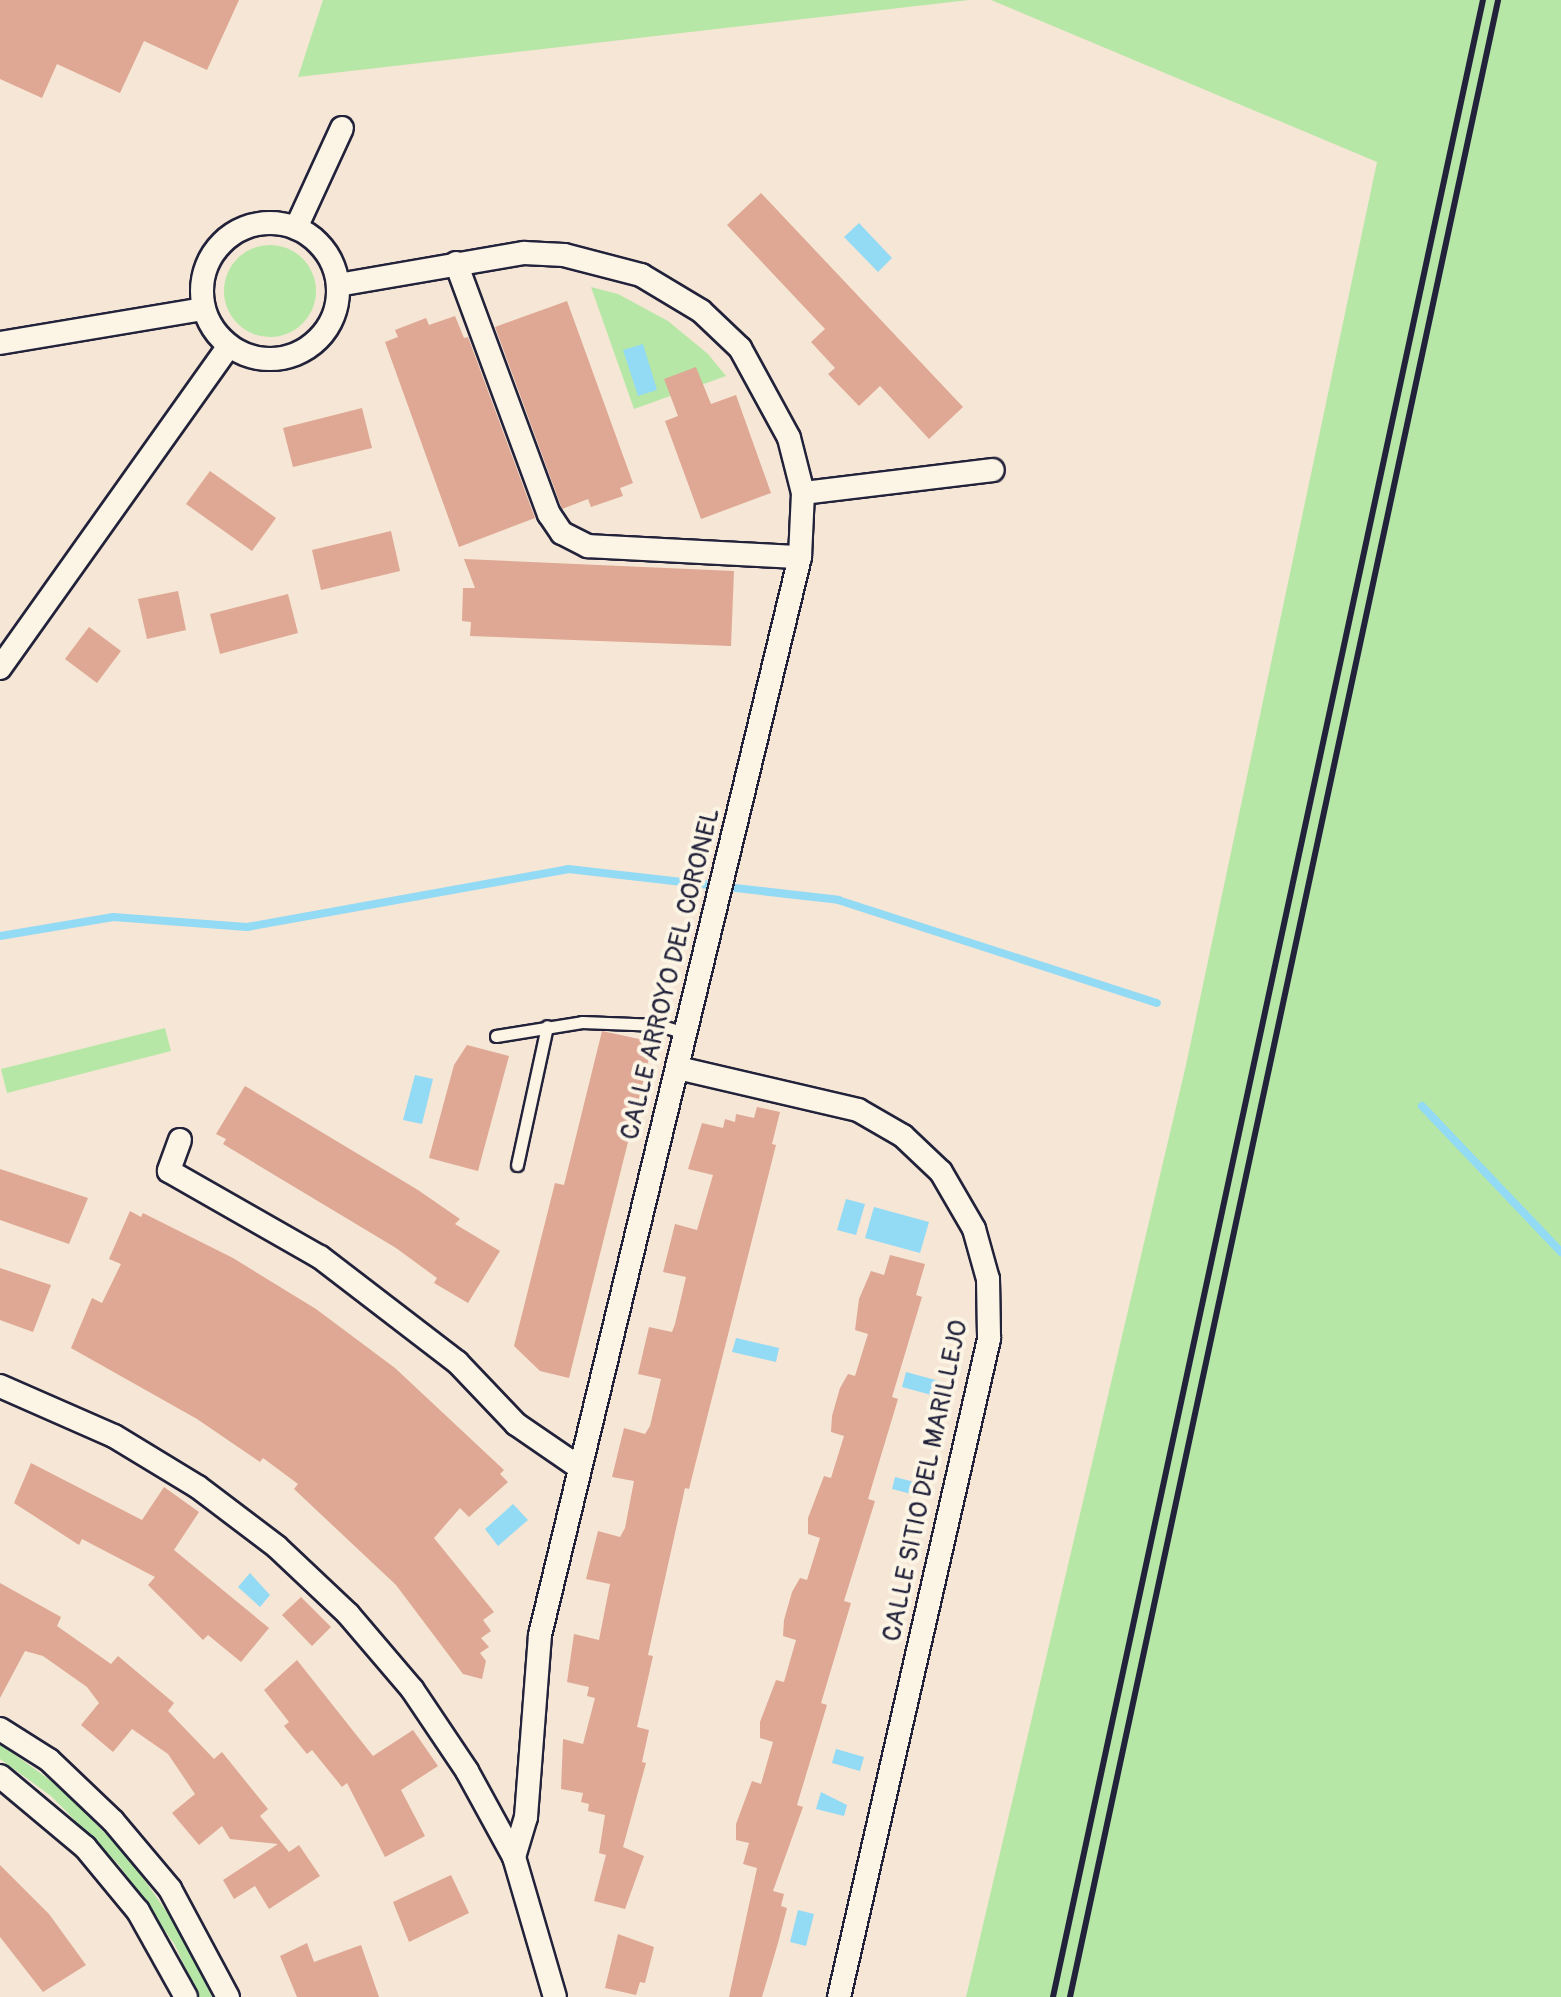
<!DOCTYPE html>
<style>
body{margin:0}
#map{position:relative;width:1561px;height:1997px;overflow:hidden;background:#f6e6d5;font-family:Pangolin,sans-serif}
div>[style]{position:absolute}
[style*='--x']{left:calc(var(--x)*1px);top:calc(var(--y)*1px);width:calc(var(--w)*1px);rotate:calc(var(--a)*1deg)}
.green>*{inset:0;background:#b7e7a6}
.round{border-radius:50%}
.water>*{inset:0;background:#93daf5}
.stream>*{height:8px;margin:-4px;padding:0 4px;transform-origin:4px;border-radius:4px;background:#93daf5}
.building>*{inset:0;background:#dea894}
.roads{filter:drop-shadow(2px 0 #22223b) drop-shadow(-2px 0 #22223b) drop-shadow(0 2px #22223b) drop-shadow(0 -2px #22223b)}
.service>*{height:11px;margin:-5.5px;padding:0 5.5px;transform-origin:5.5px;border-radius:5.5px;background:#fcf5e5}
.minor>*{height:22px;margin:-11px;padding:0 11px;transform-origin:11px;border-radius:11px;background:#fcf5e5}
.minor>.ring{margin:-11px;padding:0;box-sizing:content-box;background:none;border:22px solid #fcf5e5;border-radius:50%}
.rail>*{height:6px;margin:-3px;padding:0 3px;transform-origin:3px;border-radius:3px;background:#22223b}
span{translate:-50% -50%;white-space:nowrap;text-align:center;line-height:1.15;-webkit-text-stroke:8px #fcf5e5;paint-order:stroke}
.street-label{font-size:26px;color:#22223b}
</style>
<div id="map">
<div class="green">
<div style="clip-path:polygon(323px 0,969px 0,298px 77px)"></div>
<div style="clip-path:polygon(991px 0,1561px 0,1561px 1997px,966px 1997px,1186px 1065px,1377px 162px)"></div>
<div class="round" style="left:224px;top:245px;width:92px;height:92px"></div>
<div style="clip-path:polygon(591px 287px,618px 294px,668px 321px,708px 354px,726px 376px,634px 409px)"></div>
<div style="clip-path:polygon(165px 1028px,171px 1051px,7px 1093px,1px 1069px)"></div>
<div style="clip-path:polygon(0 1744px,61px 1788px,130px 1859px,186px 1940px,212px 1997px,198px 1997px,175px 1945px,119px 1865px,51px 1796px,0 1759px)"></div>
</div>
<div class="water">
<div style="clip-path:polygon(859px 223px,892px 258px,878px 272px,844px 237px)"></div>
<div style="clip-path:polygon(643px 344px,657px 390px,638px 396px,623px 350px)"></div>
<div style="clip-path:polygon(415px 1075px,433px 1079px,422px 1124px,403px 1120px)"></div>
<div style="clip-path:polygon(846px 1199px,865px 1204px,856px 1235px,837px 1230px)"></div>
<div style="clip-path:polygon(874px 1207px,929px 1222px,920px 1253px,865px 1238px)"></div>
<div style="clip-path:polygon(736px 1338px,779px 1348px,776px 1362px,732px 1352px)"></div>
<div style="clip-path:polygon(906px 1372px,943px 1382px,939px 1397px,902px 1387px)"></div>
<div style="clip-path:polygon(895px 1477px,926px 1485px,923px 1497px,892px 1489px)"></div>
<div style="clip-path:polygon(513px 1504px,528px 1520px,498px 1546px,485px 1529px)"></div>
<div style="clip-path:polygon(250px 1573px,270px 1595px,260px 1607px,238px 1587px)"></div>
<div style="clip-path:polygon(836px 1749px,864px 1757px,860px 1771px,832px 1763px)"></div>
<div style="clip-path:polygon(821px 1792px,847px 1805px,844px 1816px,816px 1809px)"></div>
<div style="clip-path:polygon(798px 1910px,814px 1914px,806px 1946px,790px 1942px)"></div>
</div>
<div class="stream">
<div style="--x:0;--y:936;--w:115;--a:-9.5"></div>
<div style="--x:113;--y:917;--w:134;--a:4.3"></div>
<div style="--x:247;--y:927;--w:326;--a:-10.2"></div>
<div style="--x:568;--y:869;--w:272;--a:6.5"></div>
<div style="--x:838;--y:900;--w:335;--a:17.9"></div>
<div style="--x:1422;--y:1106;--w:202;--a:46.4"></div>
</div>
<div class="building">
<div style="clip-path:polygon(0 0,239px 0,207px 70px,144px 41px,120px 93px,57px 64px,42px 98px,0 79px)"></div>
<div style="clip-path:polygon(761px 193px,963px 407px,929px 439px,880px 386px,859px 406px,828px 374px,835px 368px,811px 342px,825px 329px,727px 225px)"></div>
<div style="clip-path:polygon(567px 301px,633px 483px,620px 488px,623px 496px,591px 507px,588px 499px,562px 509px,495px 327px)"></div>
<div style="clip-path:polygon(455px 316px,464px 338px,468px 337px,535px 518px,459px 547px,385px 342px,398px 337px,395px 330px,426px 318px,429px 325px)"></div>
<div style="clip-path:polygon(696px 367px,711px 404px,736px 395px,771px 493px,701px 519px,665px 421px,678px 416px,664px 379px)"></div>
<div style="clip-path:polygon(362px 408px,372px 448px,293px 467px,283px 428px)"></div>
<div style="clip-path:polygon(210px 471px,276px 518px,252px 551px,186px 504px)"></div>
<div style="clip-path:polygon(391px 531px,400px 571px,321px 590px,312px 550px)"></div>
<div style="clip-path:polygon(464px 559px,734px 571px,731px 646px,470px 636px,471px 622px,462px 621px,463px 588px,475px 588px)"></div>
<div style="clip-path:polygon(178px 591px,186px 630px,147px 639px,138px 599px)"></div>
<div style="clip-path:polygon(288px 594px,298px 633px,220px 654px,210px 614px)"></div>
<div style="clip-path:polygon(89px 627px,121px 651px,97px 683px,65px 659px)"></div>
<div style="clip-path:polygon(602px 1031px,653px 1042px,569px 1378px,540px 1371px,514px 1346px,555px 1183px,564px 1185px)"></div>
<div style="clip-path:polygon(467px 1045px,509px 1056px,478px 1171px,429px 1158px,454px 1065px)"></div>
<div style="clip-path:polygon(245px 1086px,418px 1190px,460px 1219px,455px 1224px,500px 1251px,468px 1303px,434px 1283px,437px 1278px,396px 1248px,223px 1144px,226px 1139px,216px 1134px)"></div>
<div style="clip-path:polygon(757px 1107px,780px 1112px,772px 1144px,776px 1145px,689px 1489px,685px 1488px,648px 1655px,653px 1656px,637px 1727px,649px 1730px,642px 1762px,646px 1763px,623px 1847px,644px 1856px,625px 1909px,594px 1901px,606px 1855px,599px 1853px,605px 1815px,588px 1811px,589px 1804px,581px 1802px,583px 1793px,561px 1789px,563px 1739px,583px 1744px,595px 1698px,587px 1696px,589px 1687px,567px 1682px,574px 1634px,599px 1640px,610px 1584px,586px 1579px,598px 1531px,620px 1537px,625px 1528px,634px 1481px,612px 1477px,624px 1428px,645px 1434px,650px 1426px,661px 1379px,638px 1374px,649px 1327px,672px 1332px,675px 1324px,686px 1277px,663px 1272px,675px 1224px,697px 1230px,713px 1175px,688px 1169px,702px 1123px,723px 1128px,725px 1119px,735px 1122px,736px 1114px,754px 1118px)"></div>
<div style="clip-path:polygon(0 1169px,88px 1198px,69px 1244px,0 1220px)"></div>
<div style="clip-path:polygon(130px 1211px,141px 1217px,143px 1213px,233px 1258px,316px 1309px,395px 1368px,504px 1470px,500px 1474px,508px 1482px,469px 1517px,460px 1508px,434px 1538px,494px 1612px,483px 1620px,491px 1631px,481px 1638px,489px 1647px,480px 1653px,486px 1661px,482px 1679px,463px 1674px,396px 1585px,294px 1489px,298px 1484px,263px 1458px,260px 1462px,197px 1419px,71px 1348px,92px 1298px,102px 1303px,121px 1264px,109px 1259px)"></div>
<div style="clip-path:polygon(890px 1255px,925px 1264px,916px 1295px,922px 1297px,892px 1397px,898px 1399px,868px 1499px,875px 1501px,844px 1601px,851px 1603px,821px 1703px,827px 1705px,797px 1805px,803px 1807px,773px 1891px,784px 1894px,781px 1906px,787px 1908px,778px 1943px,762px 1997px,729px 1997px,757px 1868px,743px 1864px,749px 1843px,736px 1840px,736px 1824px,752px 1781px,761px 1784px,773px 1742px,760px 1738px,760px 1722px,776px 1680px,784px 1682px,796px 1640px,783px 1636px,784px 1620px,792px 1592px,800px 1578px,807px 1580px,820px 1538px,808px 1534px,808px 1518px,824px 1476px,831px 1478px,844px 1436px,831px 1432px,832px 1416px,840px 1388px,848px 1374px,855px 1376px,868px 1334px,855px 1330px,859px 1299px,871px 1271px,884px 1275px)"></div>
<div style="clip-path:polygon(0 1268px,51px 1285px,33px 1332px,0 1320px)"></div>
<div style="clip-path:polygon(31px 1463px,142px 1520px,164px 1487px,199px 1512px,174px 1550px,269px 1628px,241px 1662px,208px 1635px,203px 1640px,148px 1585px,155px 1577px,82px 1539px,79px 1545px,14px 1503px)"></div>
<div style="clip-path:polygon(0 1583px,61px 1617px,57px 1626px,111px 1664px,118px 1656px,174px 1703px,168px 1711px,214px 1759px,222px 1752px,268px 1809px,260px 1816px,289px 1852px,299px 1845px,320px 1876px,269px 1909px,255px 1886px,234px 1899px,223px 1880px,278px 1844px,230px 1839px,222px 1826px,199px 1845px,172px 1813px,195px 1794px,168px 1754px,132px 1729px,113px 1752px,81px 1725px,99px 1703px,87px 1687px,43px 1656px,25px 1651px,0 1698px)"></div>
<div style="clip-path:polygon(301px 1597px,331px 1627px,312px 1646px,282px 1615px)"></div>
<div style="clip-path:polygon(297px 1660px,373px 1756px,413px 1730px,438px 1766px,401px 1790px,425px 1836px,385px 1857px,347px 1783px,342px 1787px,312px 1750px,307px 1754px,284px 1726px,289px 1722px,264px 1690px)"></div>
<div style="clip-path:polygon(0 1865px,49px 1914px,86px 1965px,43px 1992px,0 1937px)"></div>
<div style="clip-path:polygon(451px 1875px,469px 1913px,409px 1942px,393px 1902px)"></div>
<div style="clip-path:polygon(618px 1934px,654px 1947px,645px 1983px,640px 1982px,636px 1995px,605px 1988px)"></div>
<div style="clip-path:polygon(307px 1943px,314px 1962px,361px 1945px,379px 1997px,297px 1997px,280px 1956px)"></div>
</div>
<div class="roads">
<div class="service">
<div style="--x:496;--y:1036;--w:87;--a:-9.2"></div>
<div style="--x:582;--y:1022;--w:77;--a:2.2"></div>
<div style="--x:659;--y:1025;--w:27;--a:17"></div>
<div style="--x:517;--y:1165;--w:142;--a:-77.8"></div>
</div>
<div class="minor">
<div class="ring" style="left:202px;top:223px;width:114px;height:114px"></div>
<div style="--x:296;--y:228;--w:110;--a:-65.3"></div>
<div style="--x:456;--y:263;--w:268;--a:69.7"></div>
<div style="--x:549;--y:514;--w:23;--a:56"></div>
<div style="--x:562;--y:533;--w:29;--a:27"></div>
<div style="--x:588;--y:546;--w:212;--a:3"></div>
<div style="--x:338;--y:285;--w:189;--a:-9.8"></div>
<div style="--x:524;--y:253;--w:40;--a:2.9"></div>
<div style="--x:564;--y:255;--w:80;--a:14.6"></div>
<div style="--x:641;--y:275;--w:70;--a:31"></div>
<div style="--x:701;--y:311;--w:54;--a:43.5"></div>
<div style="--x:740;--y:348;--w:102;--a:61.4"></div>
<div style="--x:789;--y:438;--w:57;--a:75.7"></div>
<div style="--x:803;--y:493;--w:64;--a:92.7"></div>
<div style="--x:800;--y:557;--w:1109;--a:103.56"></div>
<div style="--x:540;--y:1635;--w:183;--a:94.4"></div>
<div style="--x:526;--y:1817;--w:42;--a:106.7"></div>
<div style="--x:0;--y:343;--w:206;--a:-9.5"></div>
<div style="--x:803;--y:493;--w:191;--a:-6.9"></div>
<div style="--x:0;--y:668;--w:394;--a:-54.6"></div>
<div style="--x:678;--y:1068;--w:185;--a:13.1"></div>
<div style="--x:858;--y:1110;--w:52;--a:30"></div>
<div style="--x:903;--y:1136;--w:52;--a:43.5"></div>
<div style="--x:941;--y:1172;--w:66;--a:59.9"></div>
<div style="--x:974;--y:1229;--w:52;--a:74.4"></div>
<div style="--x:988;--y:1279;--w:60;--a:89"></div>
<div style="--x:989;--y:1339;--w:675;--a:102.84"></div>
<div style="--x:180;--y:1140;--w:33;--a:110"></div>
<div style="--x:169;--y:1171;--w:174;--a:29.7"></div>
<div style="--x:320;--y:1257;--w:173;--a:37.5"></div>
<div style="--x:457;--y:1362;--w:86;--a:46.4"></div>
<div style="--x:516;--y:1424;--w:74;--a:34.5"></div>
<div style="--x:0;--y:1386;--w:124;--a:23.7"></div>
<div style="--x:114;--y:1436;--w:98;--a:31.3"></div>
<div style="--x:198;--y:1487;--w:99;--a:37.2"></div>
<div style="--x:277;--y:1547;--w:98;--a:43.3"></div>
<div style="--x:348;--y:1614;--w:99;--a:49.5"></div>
<div style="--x:412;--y:1689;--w:99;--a:56.1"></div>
<div style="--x:467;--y:1771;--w:98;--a:61.3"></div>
<div style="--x:514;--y:1857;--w:146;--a:73.7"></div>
<div style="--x:0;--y:1729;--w:58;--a:32.3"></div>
<div style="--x:49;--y:1760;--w:88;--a:43.6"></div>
<div style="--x:113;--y:1821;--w:89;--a:50"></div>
<div style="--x:170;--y:1889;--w:123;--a:61.8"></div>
<div style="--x:0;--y:1776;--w:111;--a:39.9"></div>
<div style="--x:85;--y:1847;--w:83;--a:50.4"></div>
<div style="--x:138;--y:1911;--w:98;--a:60.8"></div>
</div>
</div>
<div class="rail">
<div style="--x:1053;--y:1997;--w:2043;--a:-77.85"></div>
<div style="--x:1070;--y:1997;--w:2042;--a:-77.9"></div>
</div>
<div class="street-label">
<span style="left:671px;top:974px;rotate:-76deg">CALLE ARROYO DEL CORONEL</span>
<span style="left:926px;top:1481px;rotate:-78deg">CALLE SITIO DEL MARILLEJO</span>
</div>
</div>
